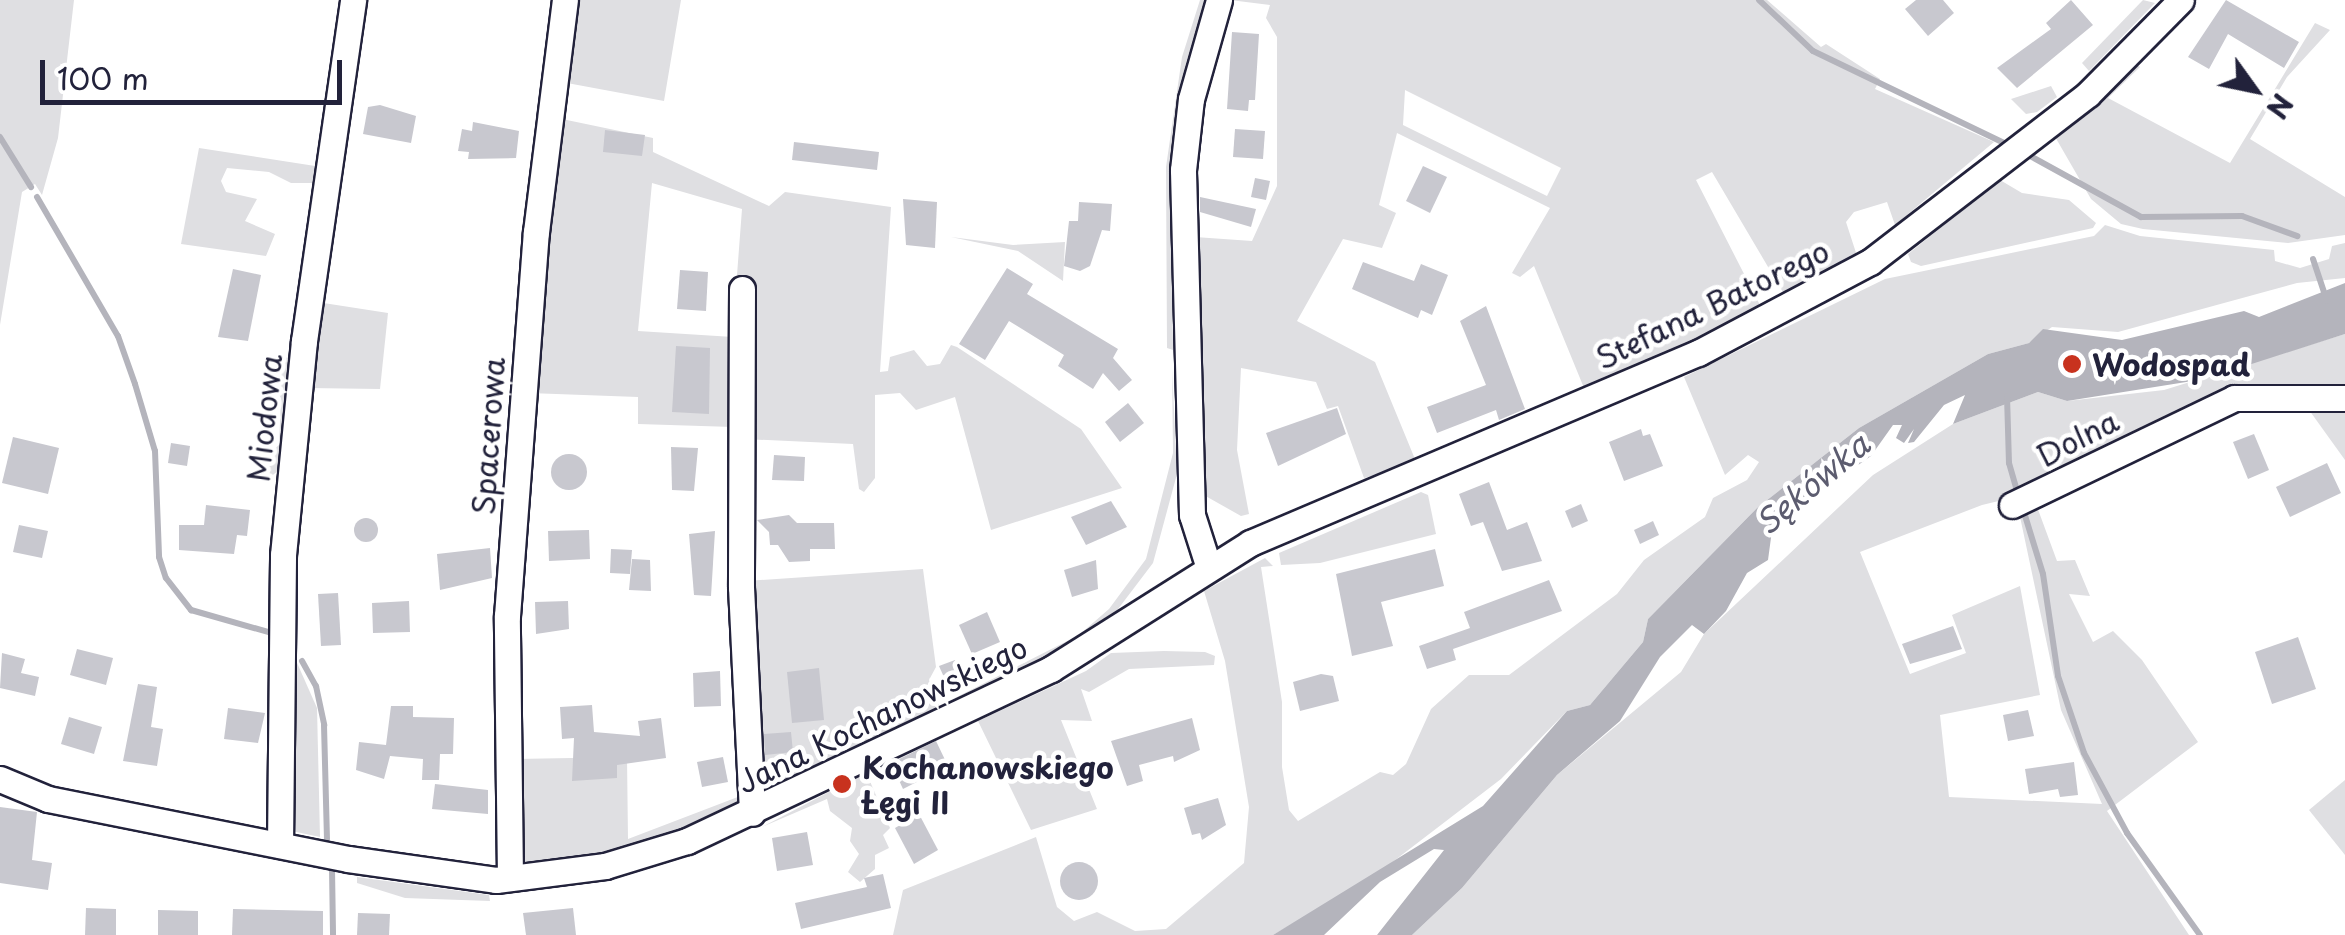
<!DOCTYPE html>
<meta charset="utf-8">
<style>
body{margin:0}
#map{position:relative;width:2345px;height:935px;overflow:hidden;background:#fff;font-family:"Playpen Sans",sans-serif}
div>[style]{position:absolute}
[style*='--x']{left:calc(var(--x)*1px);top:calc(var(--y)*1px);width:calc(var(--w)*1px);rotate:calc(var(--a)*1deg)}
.green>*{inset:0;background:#dfdfe2}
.water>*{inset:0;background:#b4b4bc}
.stream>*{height:6px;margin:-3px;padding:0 3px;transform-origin:3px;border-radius:3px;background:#b4b4bc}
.building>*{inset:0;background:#c8c8cf}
.round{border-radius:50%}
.roads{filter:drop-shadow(2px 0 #22223b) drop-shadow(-2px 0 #22223b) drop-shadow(0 2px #22223b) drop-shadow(0 -2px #22223b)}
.minor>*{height:25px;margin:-12.5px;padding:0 12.5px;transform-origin:12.5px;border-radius:12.5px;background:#fff}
.dots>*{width:28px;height:28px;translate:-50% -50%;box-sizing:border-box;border:5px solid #fff;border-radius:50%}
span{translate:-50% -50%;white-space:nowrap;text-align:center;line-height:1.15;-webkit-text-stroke:9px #fff;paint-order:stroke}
.street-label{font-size:30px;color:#22223b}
.poi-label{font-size:30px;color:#22223b;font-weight:700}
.left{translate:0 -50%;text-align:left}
.water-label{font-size:32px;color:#5c5c6f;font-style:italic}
.north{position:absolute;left:2205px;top:40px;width:100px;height:100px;-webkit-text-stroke:8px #fff;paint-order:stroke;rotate:123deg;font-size:28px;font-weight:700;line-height:40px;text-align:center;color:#22223b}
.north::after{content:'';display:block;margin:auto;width:35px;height:45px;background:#22223b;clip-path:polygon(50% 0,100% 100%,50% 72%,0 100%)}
.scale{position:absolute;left:40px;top:60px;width:302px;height:45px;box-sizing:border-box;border:5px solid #22223b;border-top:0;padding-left:12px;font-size:30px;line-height:35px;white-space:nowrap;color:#22223b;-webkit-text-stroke:8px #fff;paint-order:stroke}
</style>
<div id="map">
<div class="green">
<div style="clip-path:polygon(0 0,74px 0,58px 138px,42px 195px,35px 184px,22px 192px,0 325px)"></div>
<div style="clip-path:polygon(572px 0,681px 0,664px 101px,567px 83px,562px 119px,653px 138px,653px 152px,769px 206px,785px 192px,891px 207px,880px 372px,888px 371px,890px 357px,914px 350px,927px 366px,940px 364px,951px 345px,957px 347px,1081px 429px,1122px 488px,991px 530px,955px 397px,916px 410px,900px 393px,875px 395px,875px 478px,864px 492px,859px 489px,853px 444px,744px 439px,749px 288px,737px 275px,742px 209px,652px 183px,638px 331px,733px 337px,733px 427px,638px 424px,638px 397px,529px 393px)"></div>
<div style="clip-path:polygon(1200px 0,1206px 0,1186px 63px,1171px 173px,1173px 350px,1167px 348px,1166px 167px,1182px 57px)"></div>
<div style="clip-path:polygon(evenodd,1230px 0,1767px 0,1821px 47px,1826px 44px,1880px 79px,1875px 89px,1994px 142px,1895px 225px,1887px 202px,1854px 212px,1846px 222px,1859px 262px,1787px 299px,1712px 172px,1696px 180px,1763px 311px,1584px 388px,1534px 266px,1520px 277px,1512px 273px,1550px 208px,1397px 133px,1379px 205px,1396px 213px,1382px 248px,1343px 239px,1297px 321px,1375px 362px,1417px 464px,1364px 478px,1338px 406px,1327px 409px,1316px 382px,1241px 368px,1237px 450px,1249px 514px,1241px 516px,1202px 494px,1195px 237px,1252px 241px,1277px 186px,1277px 37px,1266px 18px,1270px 5px,1230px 0,1405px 90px,1561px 168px,1547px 196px,1403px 125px,1405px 90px)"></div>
<div style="clip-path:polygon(2143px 0,2155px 3px,2089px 71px,2082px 63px)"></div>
<div style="clip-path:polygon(2315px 23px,2330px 30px,2287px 77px,2250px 139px,2345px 197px,2345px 235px,2288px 243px,2143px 229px,2121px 224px,2091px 199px,2054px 135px,2136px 64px,2140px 67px,2108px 98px,2230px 163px)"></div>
<div style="clip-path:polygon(2051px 86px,2057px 97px,2037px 112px,2026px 114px,2011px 99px)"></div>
<div style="clip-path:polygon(199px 148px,328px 168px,319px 183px,291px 183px,269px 172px,227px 168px,221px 181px,226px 192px,257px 199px,245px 221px,275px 234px,266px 256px,181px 244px)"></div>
<div style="clip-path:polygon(2000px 180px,2022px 193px,2069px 200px,2096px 223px,2093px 228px,1921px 266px,1911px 262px,1908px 254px)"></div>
<div style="clip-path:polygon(2105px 225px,2140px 236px,2274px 250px,2275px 261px,2300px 268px,2329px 259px,2332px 246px,2345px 243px,2345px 278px,2297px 283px,2118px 332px,2052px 327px,2029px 343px,1988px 354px,1859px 428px,1757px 508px,1648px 619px,1643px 642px,1590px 705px,1567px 711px,1501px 779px,1373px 877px,1273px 935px,893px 935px,903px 890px,1036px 837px,1057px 907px,1074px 921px,1097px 912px,1135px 931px,1166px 929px,1244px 863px,1249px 807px,1225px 661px,1204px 591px,1265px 558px,1273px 566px,1261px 567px,1282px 702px,1282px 767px,1289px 810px,1298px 821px,1380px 772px,1393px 775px,1406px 764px,1431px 709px,1469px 675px,1509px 675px,1617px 594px,1644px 560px,1705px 517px,1713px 498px,1747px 480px,1759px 462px,1748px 455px,1725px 475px,1684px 377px,1885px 279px,2094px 236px)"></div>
<div style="clip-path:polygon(951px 237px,1013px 245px,1065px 242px,1063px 281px,1018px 251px)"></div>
<div style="clip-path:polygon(317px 302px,388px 313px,380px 389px,308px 388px)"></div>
<div style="clip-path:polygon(2345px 334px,2345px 388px,2234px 393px,2032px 493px,1982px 505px,1860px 552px,1910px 674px,1966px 653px,1952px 615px,2020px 586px,2040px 695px,1940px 715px,1949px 797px,2102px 804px,2061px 710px,2019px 512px,2036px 504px,2057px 561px,2075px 560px,2090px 596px,2069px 594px,2093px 642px,2113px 631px,2142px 660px,2198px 742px,2107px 811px,2189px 935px,1412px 935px,1462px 888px,1557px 775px,1681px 672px,1704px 634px,1873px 475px,1953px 424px,2038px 392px,2067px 401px,2164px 390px)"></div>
<div style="clip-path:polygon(266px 356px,292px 358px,283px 467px,269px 478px,256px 465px,279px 445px,281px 398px,262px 367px)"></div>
<div style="clip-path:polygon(1172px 368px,1177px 474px,1153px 563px,1112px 617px,1083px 641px,949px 701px,1079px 635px,1109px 609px,1146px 559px,1173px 453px)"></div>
<div style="clip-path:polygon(2304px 403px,2345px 403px,2345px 460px)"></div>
<div style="clip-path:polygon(1421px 492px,1428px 495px,1436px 534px,1320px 563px,1281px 565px,1279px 553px)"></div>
<div style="clip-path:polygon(923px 569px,936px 667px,929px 680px,940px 708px,771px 790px,762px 786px,746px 581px)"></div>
<div style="clip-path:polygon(1164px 651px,1205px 652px,1215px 656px,1214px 665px,1129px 669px,1089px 692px,1081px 689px,1092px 721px,1061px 720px,1097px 809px,1031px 830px,978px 721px,1086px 671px,1111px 653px)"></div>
<div style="clip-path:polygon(294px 656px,317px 708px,320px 837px,287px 830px)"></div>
<div style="clip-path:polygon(627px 757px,628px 839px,743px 795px,743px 801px,690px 827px,596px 856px,527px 863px,518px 856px,516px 759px)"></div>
<div style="clip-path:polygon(886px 762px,891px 768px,869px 779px,890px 828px,883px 835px,889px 848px,875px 855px,875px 869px,860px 882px,848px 872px,859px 854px,850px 841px,852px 828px,830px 811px,827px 799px,762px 827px)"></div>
<div style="clip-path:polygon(2345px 780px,2345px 855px,2309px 810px)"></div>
<div style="clip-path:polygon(357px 877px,489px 895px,490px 901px,405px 898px,357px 883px)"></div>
</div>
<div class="water">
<div style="clip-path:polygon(2345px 283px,2345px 334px,2205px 379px,2067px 401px,2038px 392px,1953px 424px,1965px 395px,1944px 405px,1914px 442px,1908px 443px,1914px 429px,1904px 443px,1896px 438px,1902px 425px,1893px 425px,1871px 456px,1834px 482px,1837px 477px,1831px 475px,1804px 508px,1788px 509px,1773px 523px,1768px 560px,1747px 573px,1726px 611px,1704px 634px,1692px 625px,1660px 657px,1620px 721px,1557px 775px,1462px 888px,1412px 935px,1377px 935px,1444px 850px,1434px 849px,1380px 882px,1324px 935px,1273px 935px,1483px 806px,1567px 711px,1590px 705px,1643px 642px,1648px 619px,1757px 508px,1859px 428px,1988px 354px,2029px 343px,2043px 329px,2122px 340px,2244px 311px,2259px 317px)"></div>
</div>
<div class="stream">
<div style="--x:1759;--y:0;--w:74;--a:43.4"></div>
<div style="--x:1813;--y:51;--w:219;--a:25.7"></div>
<div style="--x:0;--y:137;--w:59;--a:58.2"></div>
<div style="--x:2021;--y:151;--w:137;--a:28.8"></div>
<div style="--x:2141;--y:217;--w:101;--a:-0.6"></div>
<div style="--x:2242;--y:216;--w:59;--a:20"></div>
<div style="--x:37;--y:197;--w:161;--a:59.8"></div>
<div style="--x:118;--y:336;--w:51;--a:70.5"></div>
<div style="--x:135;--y:384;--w:70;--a:73.4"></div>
<div style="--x:155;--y:451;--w:106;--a:87.8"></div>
<div style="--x:159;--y:557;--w:22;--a:72"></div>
<div style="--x:166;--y:578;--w:41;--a:52"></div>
<div style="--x:191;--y:610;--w:80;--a:15.9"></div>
<div style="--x:2313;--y:259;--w:44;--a:71.6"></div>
<div style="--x:2007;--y:396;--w:67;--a:88.3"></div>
<div style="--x:2009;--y:463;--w:35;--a:74"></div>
<div style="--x:2023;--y:509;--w:68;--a:72.9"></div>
<div style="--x:2043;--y:574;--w:103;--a:81.6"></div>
<div style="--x:2058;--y:676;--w:81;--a:71.3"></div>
<div style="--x:2084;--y:753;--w:91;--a:61.7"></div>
<div style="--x:2127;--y:833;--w:125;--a:54.4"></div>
<div style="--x:302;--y:661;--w:29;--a:61"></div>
<div style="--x:316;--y:686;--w:40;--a:78"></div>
<div style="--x:324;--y:725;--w:114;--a:88.5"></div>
<div style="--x:332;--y:869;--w:66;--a:89.1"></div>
</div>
<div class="building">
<div style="clip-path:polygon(1916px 0,1943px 0,1954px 13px,1928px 36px,1905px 9px)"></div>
<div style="clip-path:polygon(2071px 0,2093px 25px,2017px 88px,1997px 68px,2051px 29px,2046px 23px)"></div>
<div style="clip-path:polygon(2226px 0,2299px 42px,2284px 68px,2228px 34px,2209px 69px,2188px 57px)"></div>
<div style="clip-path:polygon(1232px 32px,1259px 34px,1255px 100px,1249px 100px,1248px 111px,1227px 109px)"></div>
<div style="clip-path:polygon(380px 105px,416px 116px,411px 143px,363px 134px,368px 107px)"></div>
<div style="clip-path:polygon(473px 122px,519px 131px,516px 158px,468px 159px,469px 152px,458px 151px,462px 129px,472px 131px)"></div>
<div style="clip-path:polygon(1235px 129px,1265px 131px,1263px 159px,1233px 157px)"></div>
<div style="clip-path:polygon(605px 130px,645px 135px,642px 156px,603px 152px)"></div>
<div style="clip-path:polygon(794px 142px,879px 152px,877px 170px,792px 160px)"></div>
<div style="clip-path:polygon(1423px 166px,1447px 177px,1430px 213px,1406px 201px)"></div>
<div style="clip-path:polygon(1255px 178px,1270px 181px,1266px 200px,1251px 197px)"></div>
<div style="clip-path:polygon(1200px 197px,1256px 209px,1251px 227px,1200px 212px)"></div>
<div style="clip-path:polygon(903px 199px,937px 202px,935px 248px,906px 245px)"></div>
<div style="clip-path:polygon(1079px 202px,1112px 204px,1110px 231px,1102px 230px,1090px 266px,1080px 271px,1064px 266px,1069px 221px,1078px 221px)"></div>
<div style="clip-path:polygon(1363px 262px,1414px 281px,1421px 264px,1448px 275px,1432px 315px,1421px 310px,1418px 318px,1352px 289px)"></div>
<div style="clip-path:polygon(1007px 268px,1033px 284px,1027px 294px,1118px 349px,1113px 358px,1132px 380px,1119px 391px,1103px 373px,1093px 389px,1058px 366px,1064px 355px,1009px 321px,985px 360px,959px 344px)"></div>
<div style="clip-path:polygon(233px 269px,261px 275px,248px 341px,218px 337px)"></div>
<div style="clip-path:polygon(680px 270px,708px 272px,706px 311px,677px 309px)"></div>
<div style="clip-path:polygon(1486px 306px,1525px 409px,1499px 420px,1496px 410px,1437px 433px,1427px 407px,1486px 385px,1460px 321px)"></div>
<div style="clip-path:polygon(676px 346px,710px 348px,709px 414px,672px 412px)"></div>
<div style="clip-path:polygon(1128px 403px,1144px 423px,1120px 442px,1105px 422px)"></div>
<div style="clip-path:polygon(1337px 408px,1346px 434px,1278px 466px,1266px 433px)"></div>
<div style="clip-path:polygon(1641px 429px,1643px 436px,1650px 434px,1663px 466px,1624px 481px,1609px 442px)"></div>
<div style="clip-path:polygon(2254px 434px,2269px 470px,2248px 479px,2233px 442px)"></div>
<div style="clip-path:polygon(13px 437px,59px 448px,48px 494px,2px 483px)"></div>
<div style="clip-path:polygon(171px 443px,190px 446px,187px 466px,168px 463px)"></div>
<div style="clip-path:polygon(671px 447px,698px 448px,694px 491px,672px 490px)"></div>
<div class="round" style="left:551px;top:454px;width:36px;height:36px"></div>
<div style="clip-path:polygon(774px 455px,805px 457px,804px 481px,772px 480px)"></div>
<div style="clip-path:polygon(2327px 463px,2341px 493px,2290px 517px,2276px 487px)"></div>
<div style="clip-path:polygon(1489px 482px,1507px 530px,1527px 522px,1542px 561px,1502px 571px,1483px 522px,1471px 526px,1459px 494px)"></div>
<div style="clip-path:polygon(1111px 501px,1127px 527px,1086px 545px,1071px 517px)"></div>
<div style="clip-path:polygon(1581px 504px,1588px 521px,1572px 528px,1565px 511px)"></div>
<div style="clip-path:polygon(206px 505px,250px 510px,247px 536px,237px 535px,234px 554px,179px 550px,179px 525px,204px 525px)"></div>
<div style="clip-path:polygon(789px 515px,797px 523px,834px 523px,835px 549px,810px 549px,810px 561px,789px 562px,778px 545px,770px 545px,769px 532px,757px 520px)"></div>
<div class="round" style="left:354px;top:518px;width:24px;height:24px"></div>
<div style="clip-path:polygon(1653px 521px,1659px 535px,1640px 544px,1634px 530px)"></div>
<div style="clip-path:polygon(19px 525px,48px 531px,42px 558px,13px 552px)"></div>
<div style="clip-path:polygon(589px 530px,590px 559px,549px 561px,548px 531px)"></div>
<div style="clip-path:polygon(715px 531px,711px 596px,694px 595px,689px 534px)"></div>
<div style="clip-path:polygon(490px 548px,492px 578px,440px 590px,437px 554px)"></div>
<div style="clip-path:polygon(611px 549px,632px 550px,630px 574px,610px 573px)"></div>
<div style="clip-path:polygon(1435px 549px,1444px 586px,1381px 602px,1393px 646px,1352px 656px,1336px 574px)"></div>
<div style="clip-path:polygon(632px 559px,650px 560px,651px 591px,629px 590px)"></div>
<div style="clip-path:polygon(1096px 560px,1098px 589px,1072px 597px,1064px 570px)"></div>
<div style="clip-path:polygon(1549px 580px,1562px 611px,1453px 649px,1456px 660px,1427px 669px,1419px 646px,1470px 628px,1464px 612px)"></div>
<div style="clip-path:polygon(338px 593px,341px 645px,321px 646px,318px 594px)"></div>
<div style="clip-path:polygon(409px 601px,410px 632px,373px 633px,372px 603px)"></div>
<div style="clip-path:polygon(568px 601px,569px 629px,536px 634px,535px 602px)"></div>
<div style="clip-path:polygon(987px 612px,1000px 642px,972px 654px,959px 625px)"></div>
<div style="clip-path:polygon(1953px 626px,1962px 649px,1910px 664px,1902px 644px)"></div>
<div style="clip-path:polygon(2298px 637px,2316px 689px,2272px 704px,2255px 652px)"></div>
<div style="clip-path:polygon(77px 649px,113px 658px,106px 685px,70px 675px)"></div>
<div style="clip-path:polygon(2px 653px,25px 659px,21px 673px,39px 677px,35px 696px,0 688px)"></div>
<div style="clip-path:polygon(955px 660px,962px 677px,947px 684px,939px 666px)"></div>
<div style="clip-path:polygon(819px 668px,824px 720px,792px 723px,787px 672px)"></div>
<div style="clip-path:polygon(720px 671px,721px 706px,694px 707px,693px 673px)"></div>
<div style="clip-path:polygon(1321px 674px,1333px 676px,1339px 701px,1300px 711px,1293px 682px)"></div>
<div style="clip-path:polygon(138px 684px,157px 687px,151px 727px,163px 729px,157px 766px,123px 761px)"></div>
<div style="clip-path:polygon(592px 705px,594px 732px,640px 736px,638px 721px,661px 718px,666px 758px,617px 765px,617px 778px,572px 781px,574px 738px,562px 739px,560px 707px)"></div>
<div style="clip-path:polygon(391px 706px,413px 706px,413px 717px,454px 718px,453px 754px,440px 754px,439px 780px,422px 780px,423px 759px,390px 756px,384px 779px,356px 770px,359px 742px,386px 745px)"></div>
<div style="clip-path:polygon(228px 708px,265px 713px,258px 743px,224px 739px)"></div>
<div style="clip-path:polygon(2028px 710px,2034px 736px,2008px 741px,2003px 715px)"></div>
<div style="clip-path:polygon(69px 717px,102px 727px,94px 754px,61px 744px)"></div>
<div style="clip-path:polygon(1192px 718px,1200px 750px,1174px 762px,1173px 756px,1139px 765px,1143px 781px,1127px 786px,1111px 741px)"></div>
<div style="clip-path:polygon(791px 732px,793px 752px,765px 755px,764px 734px)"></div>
<div style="clip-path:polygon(936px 741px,948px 766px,903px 789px,891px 763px)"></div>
<div style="clip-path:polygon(723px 757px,728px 782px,702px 787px,697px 762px)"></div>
<div style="clip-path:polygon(2074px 762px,2078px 795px,2060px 797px,2058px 789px,2029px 794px,2025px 769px)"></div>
<div style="clip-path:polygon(435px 784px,488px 790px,488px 814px,432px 809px)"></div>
<div style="clip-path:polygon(1218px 798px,1226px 825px,1202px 840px,1200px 833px,1192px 835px,1184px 808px)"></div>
<div style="clip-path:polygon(0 807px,37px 812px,32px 860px,52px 863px,48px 890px,0 883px)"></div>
<div style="clip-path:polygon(919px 814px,938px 850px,914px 864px,895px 828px)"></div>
<div style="clip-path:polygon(807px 832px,813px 865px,777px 871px,772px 838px)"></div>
<div class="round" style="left:1060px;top:862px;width:38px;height:38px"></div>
<div style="clip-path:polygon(883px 874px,891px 908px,801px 929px,795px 903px,867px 887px,864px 878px)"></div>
<div style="clip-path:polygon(86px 908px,116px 909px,116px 935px,85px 935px)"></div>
<div style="clip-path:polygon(573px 908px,576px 935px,526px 935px,523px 913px)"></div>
<div style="clip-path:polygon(233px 909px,323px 911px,323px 935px,232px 935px)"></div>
<div style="clip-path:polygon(158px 910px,198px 911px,198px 935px,158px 935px)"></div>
<div style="clip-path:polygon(358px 913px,390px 914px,389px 935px,357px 935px)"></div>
</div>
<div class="roads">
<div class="minor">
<div style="--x:742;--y:289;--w:298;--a:90.2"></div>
<div style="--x:741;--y:587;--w:226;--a:87.2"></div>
<div style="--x:2012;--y:505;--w:246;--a:-25.7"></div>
<div style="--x:2234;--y:398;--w:111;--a:0"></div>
<div style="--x:1208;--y:565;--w:52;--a:-107.7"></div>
<div style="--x:1192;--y:515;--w:345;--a:-91.5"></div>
<div style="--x:1183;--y:170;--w:71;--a:-83.6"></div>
<div style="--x:1191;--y:99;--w:103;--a:-74.2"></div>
<div style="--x:0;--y:779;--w:52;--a:22.6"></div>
<div style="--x:48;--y:799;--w:306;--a:11.3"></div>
<div style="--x:348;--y:859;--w:149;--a:8.1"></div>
<div style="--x:496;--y:880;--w:110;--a:-7.3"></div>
<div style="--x:605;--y:866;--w:86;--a:-17"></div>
<div style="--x:687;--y:841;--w:403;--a:-25.3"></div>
<div style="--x:1051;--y:669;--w:236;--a:-32.3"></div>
<div style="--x:1250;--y:543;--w:487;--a:-23"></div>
<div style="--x:1698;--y:353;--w:195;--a:-27.9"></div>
<div style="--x:1870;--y:262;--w:275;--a:-37.6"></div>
<div style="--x:2088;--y:94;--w:132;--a:-45.3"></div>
<div style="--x:280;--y:845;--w:290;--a:-89.4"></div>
<div style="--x:283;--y:555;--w:215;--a:-84.4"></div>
<div style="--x:304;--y:341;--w:345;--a:-81.8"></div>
<div style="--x:510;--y:878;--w:262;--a:-90.7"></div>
<div style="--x:507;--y:616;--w:385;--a:-85.7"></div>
<div style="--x:536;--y:232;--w:234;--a:-82.9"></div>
</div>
</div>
<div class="dots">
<div style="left:2072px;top:364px;background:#c8321e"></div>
<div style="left:842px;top:784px;background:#c8321e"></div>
</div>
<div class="street-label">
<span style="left:1712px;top:304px;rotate:-26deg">Stefana Batorego</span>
<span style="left:264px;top:418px;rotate:-84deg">Miodowa</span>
<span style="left:488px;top:436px;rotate:-86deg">Spacerowa</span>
<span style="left:2077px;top:438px;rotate:-27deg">Dolna</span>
<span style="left:882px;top:714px;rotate:-26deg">Jana Kochanowskiego</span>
</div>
<div class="poi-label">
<span class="left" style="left:2092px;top:364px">Wodospad</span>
<span class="left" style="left:862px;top:784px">Kochanowskiego<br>Łęgi II</span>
</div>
<div class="water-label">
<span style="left:1812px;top:483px;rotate:-40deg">Sękówka</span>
</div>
<div class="north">N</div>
<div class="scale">100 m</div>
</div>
